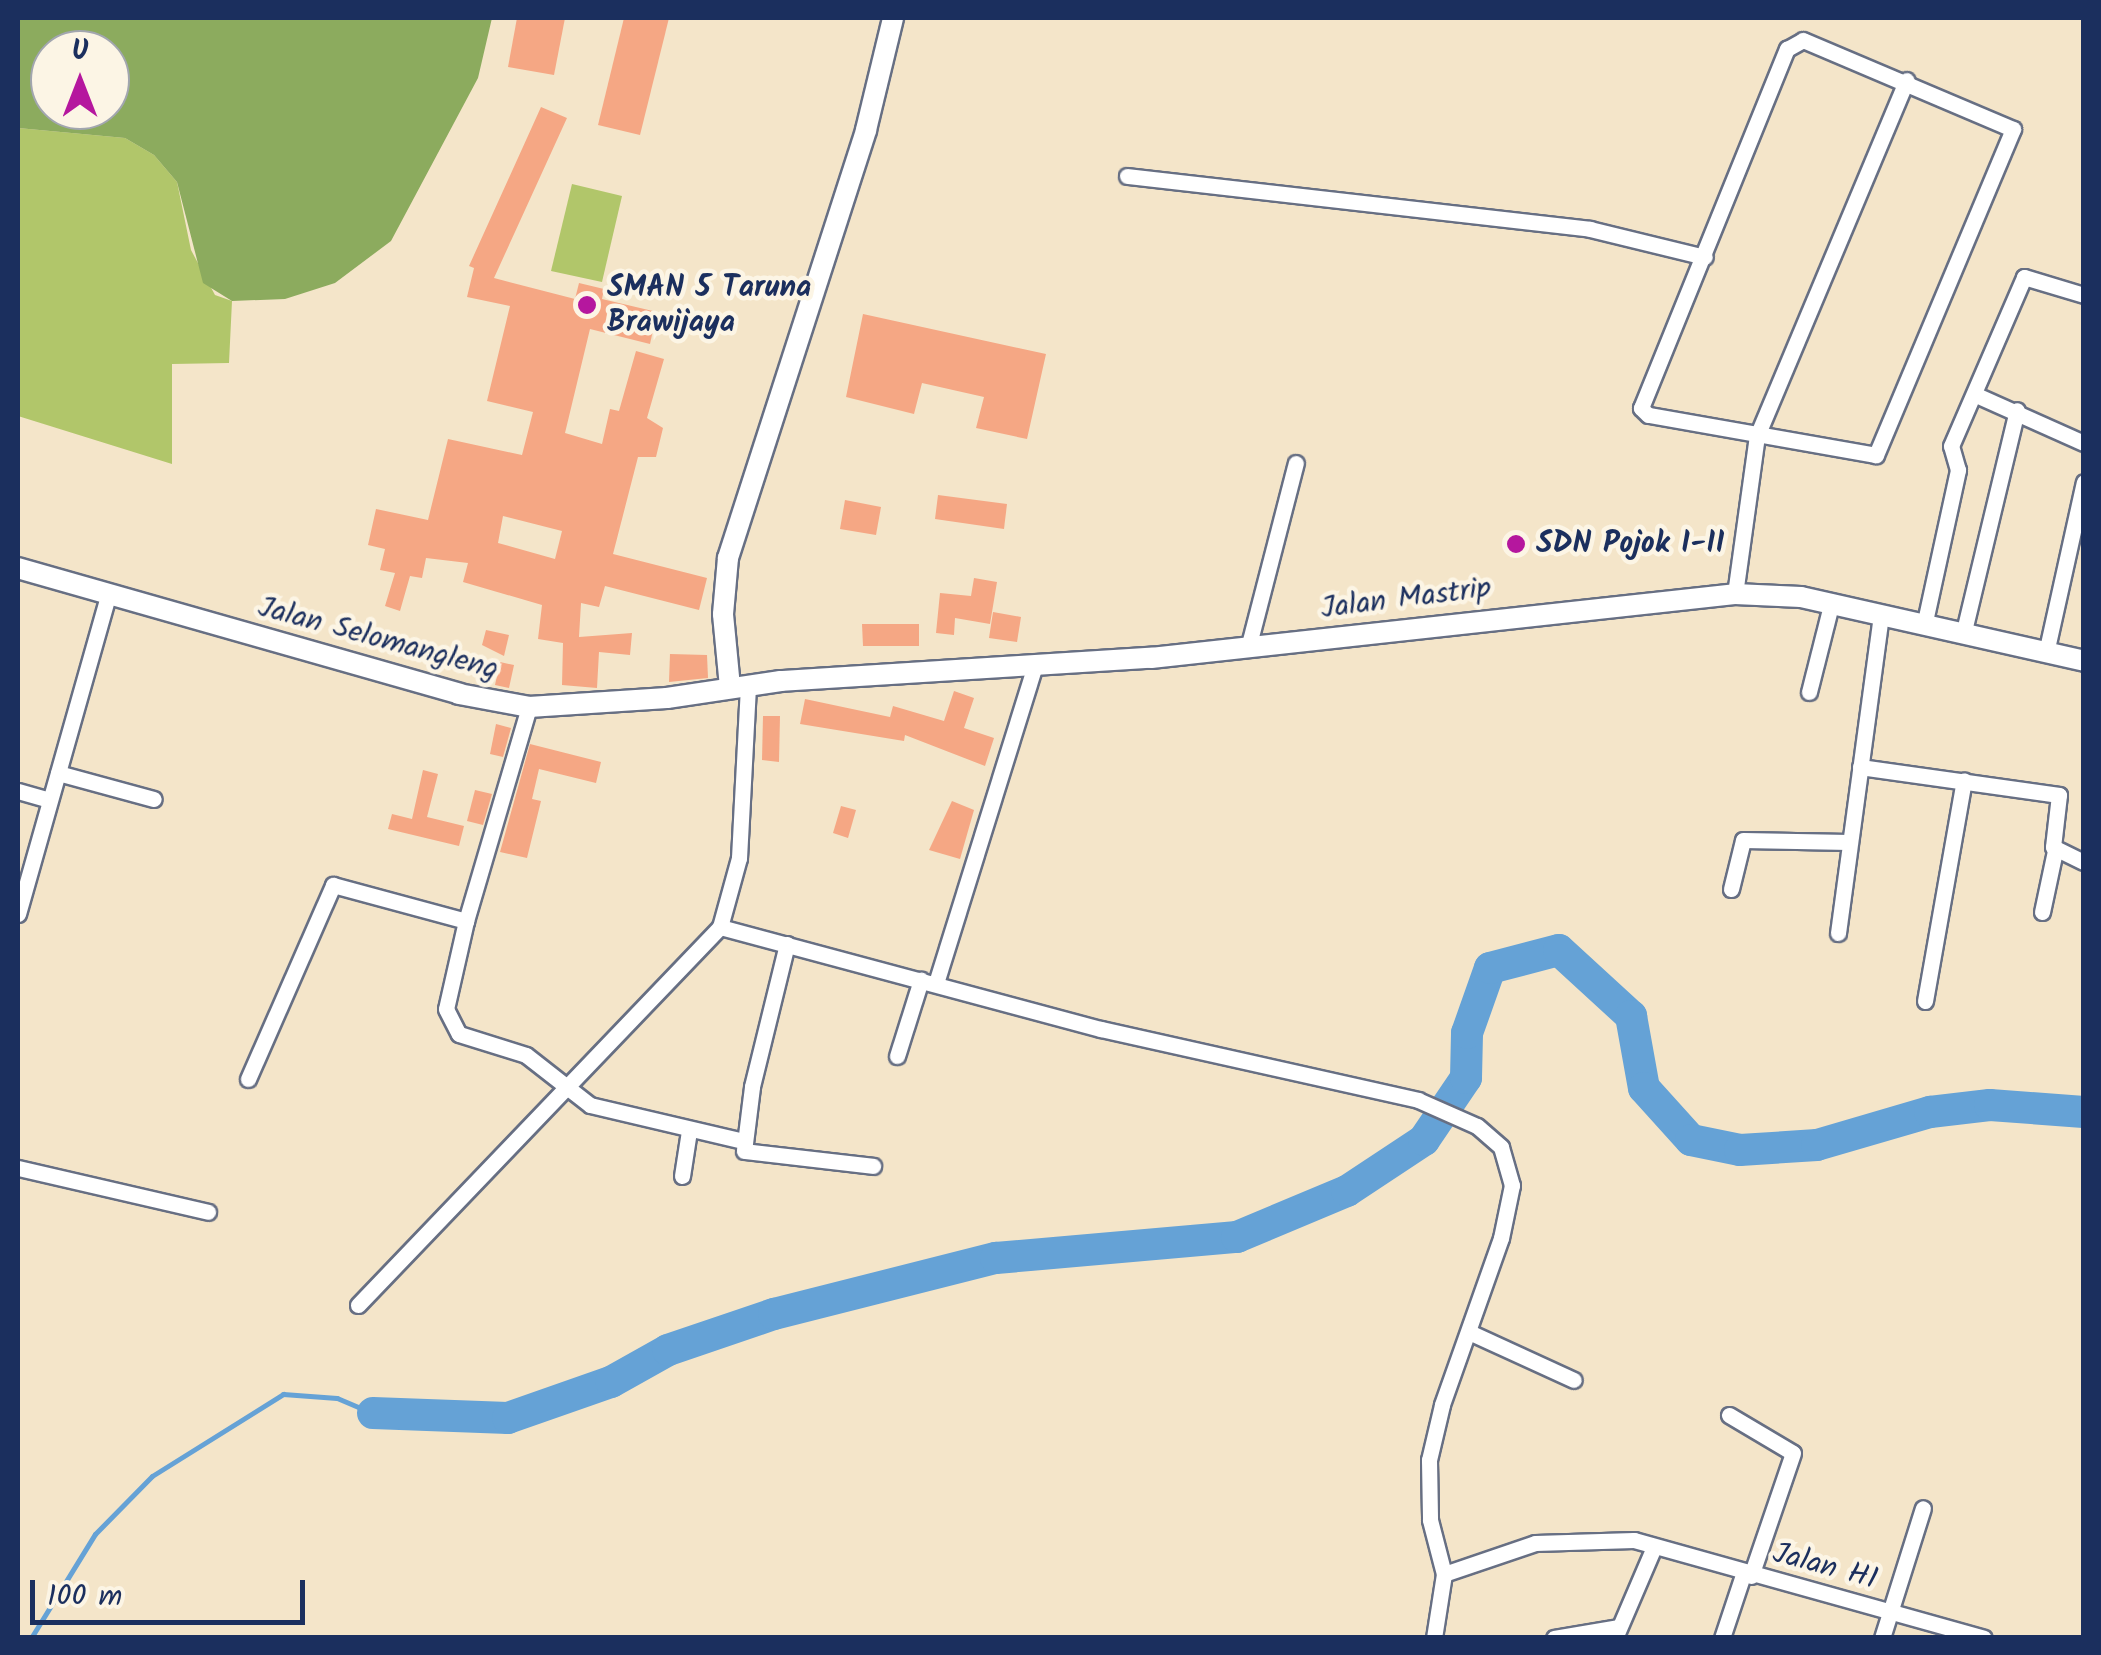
<!DOCTYPE html>
<style>
body{margin:0}
#map{position:relative;width:2101px;height:1655px;overflow:hidden;background:#f4e5c9;font-family:Kalam,sans-serif}
div>[style]{position:absolute}
[style*='--x']{left:calc(var(--x)*1px);top:calc(var(--y)*1px);width:calc(var(--w)*1px);rotate:calc(var(--a)*1deg)}
.green>*{inset:0;background:#b1c66a}
.forest>*{inset:0;background:#8cab5e}
.stream>*{height:5px;margin:-2.5px;padding:0 2.5px;transform-origin:2.5px;border-radius:2.5px;background:#65a2d6}
.river>*{height:32px;margin:-16px;padding:0 16px;transform-origin:16px;border-radius:16px;background:#65a2d6}
.building>*{inset:0;background:#f5a784}
.roads{filter:drop-shadow(2px 0 #676f83) drop-shadow(-2px 0 #676f83) drop-shadow(0 2px #676f83) drop-shadow(0 -2px #676f83)}
.street>*{height:15px;margin:-7.5px;padding:0 7.5px;transform-origin:7.5px;border-radius:7.5px;background:#fff}
.secondary>*{height:20px;margin:-10px;padding:0 10px;transform-origin:10px;border-radius:10px;background:#fff}
.dots>*{width:28px;height:28px;translate:-50% -50%;box-sizing:border-box;border:5px solid #fcf5e5;border-radius:50%}
span{translate:-50% -50%;white-space:nowrap;text-align:center;line-height:1.15;-webkit-text-stroke:9px #fcf5e5;paint-order:stroke}
.poi-label{font-size:30px;color:#1b2f5e;font-weight:700}
.left{translate:0 -50%;text-align:left}
.street-label{font-size:30px;color:#1b2f5e}
.frame{position:absolute;inset:0;border:20px solid #1b2f5e;pointer-events:none}
.north{position:absolute;left:30px;top:30px;width:100px;height:100px;box-sizing:border-box;background:#fcf5e5;border:2px solid #a2a6af;border-radius:50%;rotate:0deg;font-size:28px;font-weight:700;line-height:40px;text-align:center;color:#1b2f5e}
.north::after{content:'';display:block;margin:auto;width:35px;height:45px;background:#b5179e;clip-path:polygon(50% 0,100% 100%,50% 72%,0 100%)}
.scale{position:absolute;left:30px;top:1580px;width:275px;height:45px;box-sizing:border-box;border:5px solid #1b2f5e;border-top:0;padding-left:12px;font-size:30px;line-height:35px;white-space:nowrap;color:#1b2f5e;-webkit-text-stroke:8px #fcf5e5;paint-order:stroke}
</style>
<div id="map">
<div class="green">
<div style="clip-path:polygon(18px 128px,125px 138px,154px 155px,177px 182px,191px 250px,215px 295px,232px 301px,229px 363px,172px 364px,172px 464px,18px 416px)"></div>
<div style="clip-path:polygon(572px 184px,622px 196px,602px 282px,551px 271px)"></div>
</div>
<div class="forest">
<div style="clip-path:polygon(evenodd,18px 18px,492px 18px,478px 78px,391px 241px,335px 283px,285px 299px,232px 301px,203px 283px,177px 182px,154px 155px,125px 138px,18px 128px,18px 18px,50px 50px,110px 50px,110px 110px,50px 110px,50px 50px)"></div>
</div>
<div class="stream">
<div style="--x:31;--y:1638;--w:122;--a:-58.4"></div>
<div style="--x:95;--y:1534;--w:81;--a:-45.5"></div>
<div style="--x:152;--y:1476;--w:155;--a:-32"></div>
<div style="--x:283;--y:1394;--w:54;--a:4.2"></div>
<div style="--x:337;--y:1398;--w:39;--a:23"></div>
</div>
<div class="river">
<div style="--x:373;--y:1413;--w:135;--a:2.1"></div>
<div style="--x:508;--y:1418;--w:109;--a:-19.3"></div>
<div style="--x:611;--y:1382;--w:65;--a:-29.3"></div>
<div style="--x:668;--y:1350;--w:112;--a:-18.8"></div>
<div style="--x:774;--y:1314;--w:229;--a:-14.2"></div>
<div style="--x:996;--y:1258;--w:242;--a:-5"></div>
<div style="--x:1237;--y:1237;--w:119;--a:-22.7"></div>
<div style="--x:1347;--y:1191;--w:92;--a:-33.5"></div>
<div style="--x:1424;--y:1140;--w:75;--a:-55.9"></div>
<div style="--x:1466;--y:1078;--w:45;--a:-88.7"></div>
<div style="--x:1467;--y:1033;--w:69;--a:-70.5"></div>
<div style="--x:1490;--y:968;--w:71;--a:-14.6"></div>
<div style="--x:1559;--y:950;--w:98;--a:42.5"></div>
<div style="--x:1631;--y:1016;--w:73;--a:79.8"></div>
<div style="--x:1644;--y:1088;--w:70;--a:47.9"></div>
<div style="--x:1691;--y:1140;--w:50;--a:11.5"></div>
<div style="--x:1740;--y:1150;--w:77;--a:-3.7"></div>
<div style="--x:1817;--y:1145;--w:118;--a:-16.3"></div>
<div style="--x:1930;--y:1112;--w:60;--a:-6.7"></div>
<div style="--x:1990;--y:1105;--w:94;--a:4.3"></div>
</div>
<div class="building">
<div style="clip-path:polygon(517px 18px,565px 18px,554px 75px,508px 67px)"></div>
<div style="clip-path:polygon(624px 18px,669px 18px,640px 135px,598px 125px)"></div>
<div style="clip-path:polygon(evenodd,541px 107px,567px 118px,494px 278px,575px 299px,579px 283px,604px 289px,602px 299px,657px 312px,650px 344px,590px 329px,565px 433px,602px 444px,610px 409px,619px 411px,636px 351px,664px 359px,647px 418px,663px 428px,656px 457px,638px 457px,613px 554px,707px 578px,699px 610px,605px 586px,599px 607px,581px 603px,579px 637px,632px 633px,630px 655px,599px 652px,597px 688px,562px 685px,563px 643px,538px 639px,542px 605px,463px 582px,468px 563px,426px 558px,422px 578px,410px 576px,400px 611px,385px 606px,395px 573px,380px 570px,385px 549px,368px 545px,376px 509px,428px 520px,448px 439px,522px 455px,533px 412px,487px 401px,510px 306px,467px 297px,474px 268px,469px 266px,541px 107px,503px 516px,562px 531px,555px 559px,498px 543px,503px 516px)"></div>
<div style="clip-path:polygon(863px 314px,1046px 354px,1027px 439px,976px 428px,984px 397px,922px 383px,914px 414px,846px 397px)"></div>
<div style="clip-path:polygon(938px 495px,1007px 504px,1004px 529px,935px 519px)"></div>
<div style="clip-path:polygon(845px 500px,881px 507px,876px 535px,840px 529px)"></div>
<div style="clip-path:polygon(974px 578px,997px 582px,990px 624px,955px 618px,954px 635px,936px 633px,940px 593px,971px 596px)"></div>
<div style="clip-path:polygon(993px 612px,1021px 617px,1017px 642px,989px 638px)"></div>
<div style="clip-path:polygon(862px 624px,919px 624px,919px 646px,863px 646px)"></div>
<div style="clip-path:polygon(486px 630px,509px 635px,504px 656px,482px 645px)"></div>
<div style="clip-path:polygon(670px 654px,707px 655px,708px 678px,669px 682px)"></div>
<div style="clip-path:polygon(500px 662px,514px 665px,509px 688px,495px 685px)"></div>
<div style="clip-path:polygon(954px 691px,974px 698px,964px 728px,994px 738px,985px 766px,905px 735px,904px 741px,800px 724px,805px 699px,890px 717px,893px 706px,944px 721px)"></div>
<div style="clip-path:polygon(763px 716px,780px 716px,779px 762px,762px 760px)"></div>
<div style="clip-path:polygon(496px 724px,511px 728px,503px 757px,490px 754px)"></div>
<div style="clip-path:polygon(530px 744px,601px 762px,596px 783px,539px 769px,532px 799px,541px 801px,527px 858px,500px 852px)"></div>
<div style="clip-path:polygon(423px 770px,438px 774px,427px 817px,464px 826px,459px 846px,388px 829px,392px 814px,412px 819px)"></div>
<div style="clip-path:polygon(475px 790px,492px 794px,483px 825px,467px 821px)"></div>
<div style="clip-path:polygon(952px 801px,974px 810px,960px 859px,929px 850px)"></div>
<div style="clip-path:polygon(841px 806px,856px 810px,848px 838px,833px 833px)"></div>
</div>
<div class="roads">
<div class="street">
<div style="--x:1803;--y:40;--w:228;--a:23"></div>
<div style="--x:2013;--y:129;--w:354;--a:112.8"></div>
<div style="--x:1876;--y:455;--w:231;--a:-170"></div>
<div style="--x:1648;--y:415;--w:10;--a:-135"></div>
<div style="--x:1641;--y:408;--w:388;--a:-67.9"></div>
<div style="--x:1787;--y:49;--w:18;--a:-29"></div>
<div style="--x:1127;--y:176;--w:466;--a:6.5"></div>
<div style="--x:1590;--y:229;--w:118;--a:13.7"></div>
<div style="--x:1976;--y:395;--w:118;--a:24"></div>
<div style="--x:1735;--y:594;--w:160;--a:-82.1"></div>
<div style="--x:1757;--y:436;--w:386;--a:-67.2"></div>
<div style="--x:1924;--y:626;--w:160;--a:-77.7"></div>
<div style="--x:1958;--y:470;--w:25;--a:-106"></div>
<div style="--x:1951;--y:446;--w:184;--a:-66.6"></div>
<div style="--x:2024;--y:277;--w:63;--a:16.7"></div>
<div style="--x:1963;--y:635;--w:231;--a:-76.5"></div>
<div style="--x:1248;--y:648;--w:191;--a:-75.5"></div>
<div style="--x:2046;--y:653;--w:175;--a:-77.5"></div>
<div style="--x:1809;--y:692;--w:90;--a:-75.8"></div>
<div style="--x:1860;--y:767;--w:201;--a:8"></div>
<div style="--x:2059;--y:795;--w:52;--a:96.6"></div>
<div style="--x:2053;--y:847;--w:34;--a:26"></div>
<div style="--x:58;--y:773;--w:99;--a:15.2"></div>
<div style="--x:18;--y:791;--w:32;--a:16"></div>
<div style="--x:1731;--y:889;--w:50;--a:-76.2"></div>
<div style="--x:1743;--y:840;--w:106;--a:1.1"></div>
<div style="--x:2042;--y:912;--w:62;--a:-78"></div>
<div style="--x:18;--y:914;--w:331;--a:-74.2"></div>
<div style="--x:466;--y:921;--w:223;--a:-73.6"></div>
<div style="--x:720;--y:927;--w:394;--a:15"></div>
<div style="--x:1101;--y:1029;--w:325;--a:12.6"></div>
<div style="--x:1418;--y:1100;--w:64;--a:23.8"></div>
<div style="--x:1477;--y:1126;--w:32;--a:41"></div>
<div style="--x:1501;--y:1147;--w:40;--a:74"></div>
<div style="--x:1512;--y:1185;--w:54;--a:101.7"></div>
<div style="--x:1501;--y:1238;--w:177;--a:109.5"></div>
<div style="--x:1442;--y:1405;--w:57;--a:103.3"></div>
<div style="--x:1429;--y:1460;--w:60;--a:89"></div>
<div style="--x:1430;--y:1520;--w:56;--a:75.5"></div>
<div style="--x:1444;--y:1574;--w:65;--a:98.9"></div>
<div style="--x:1838;--y:933;--w:319;--a:-82.3"></div>
<div style="--x:787;--y:944;--w:147;--a:103.8"></div>
<div style="--x:752;--y:1087;--w:64;--a:97.1"></div>
<div style="--x:744;--y:1151;--w:130;--a:6.6"></div>
<div style="--x:936;--y:983;--w:329;--a:-72.7"></div>
<div style="--x:1925;--y:1001;--w:224;--a:-80"></div>
<div style="--x:897;--y:1056;--w:80;--a:-72.5"></div>
<div style="--x:248;--y:1079;--w:212;--a:-66.3"></div>
<div style="--x:333;--y:885;--w:138;--a:15.1"></div>
<div style="--x:466;--y:921;--w:90;--a:102.8"></div>
<div style="--x:446;--y:1009;--w:28;--a:63"></div>
<div style="--x:459;--y:1034;--w:70;--a:17.4"></div>
<div style="--x:526;--y:1055;--w:81;--a:38"></div>
<div style="--x:590;--y:1105;--w:158;--a:13.2"></div>
<div style="--x:18;--y:1168;--w:195;--a:13"></div>
<div style="--x:682;--y:1176;--w:46;--a:-81.2"></div>
<div style="--x:358;--y:1305;--w:523;--a:-46.24"></div>
<div style="--x:720;--y:927;--w:72;--a:-74.6"></div>
<div style="--x:739;--y:858;--w:172;--a:-87"></div>
<div style="--x:1469;--y:1332;--w:115;--a:24.6"></div>
<div style="--x:1729;--y:1415;--w:74;--a:30.7"></div>
<div style="--x:1793;--y:1453;--w:130;--a:108.9"></div>
<div style="--x:1444;--y:1574;--w:96;--a:-18.8"></div>
<div style="--x:1535;--y:1543;--w:99;--a:-1.7"></div>
<div style="--x:1634;--y:1540;--w:363;--a:15.6"></div>
<div style="--x:1554;--y:1638;--w:66;--a:-9.6"></div>
<div style="--x:1615;--y:1638;--w:99;--a:-66.8"></div>
<div style="--x:1722;--y:1638;--w:66;--a:-71.6"></div>
<div style="--x:1882;--y:1638;--w:136;--a:-72.5"></div>
</div>
<div class="secondary">
<div style="--x:18;--y:568;--w:459;--a:15.9"></div>
<div style="--x:459;--y:694;--w:71;--a:10.5"></div>
<div style="--x:529;--y:707;--w:138;--a:-3.7"></div>
<div style="--x:667;--y:698;--w:115;--a:-8.5"></div>
<div style="--x:781;--y:681;--w:371;--a:-3.6"></div>
<div style="--x:1151;--y:658;--w:587;--a:-6.25"></div>
<div style="--x:1735;--y:594;--w:66;--a:2.6"></div>
<div style="--x:1801;--y:597;--w:290;--a:12.7"></div>
<div style="--x:730;--y:687;--w:73;--a:-95.5"></div>
<div style="--x:723;--y:614;--w:56;--a:-84.9"></div>
<div style="--x:728;--y:558;--w:450;--a:-72.1"></div>
<div style="--x:866;--y:130;--w:115;--a:-76.4"></div>
</div>
</div>
<div class="dots">
<div style="left:587px;top:305px;background:#b5179e"></div>
<div style="left:1516px;top:544px;background:#b5179e"></div>
</div>
<div class="poi-label">
<span class="left" style="left:607px;top:305px">SMAN 5 Taruna<br>Brawijaya</span>
<span class="left" style="left:1536px;top:544px">SDN Pojok I-II</span>
</div>
<div class="street-label">
<span style="left:1406px;top:599px;rotate:-7deg">Jalan Mastrip</span>
<span style="left:378px;top:639px;rotate:15deg">Jalan Selomangleng</span>
<span style="left:1825px;top:1567px;rotate:15deg">Jalan H1</span>
</div>
<div class="frame"></div>
<div class="north">U</div>
<div class="scale">100 m</div>
</div>
